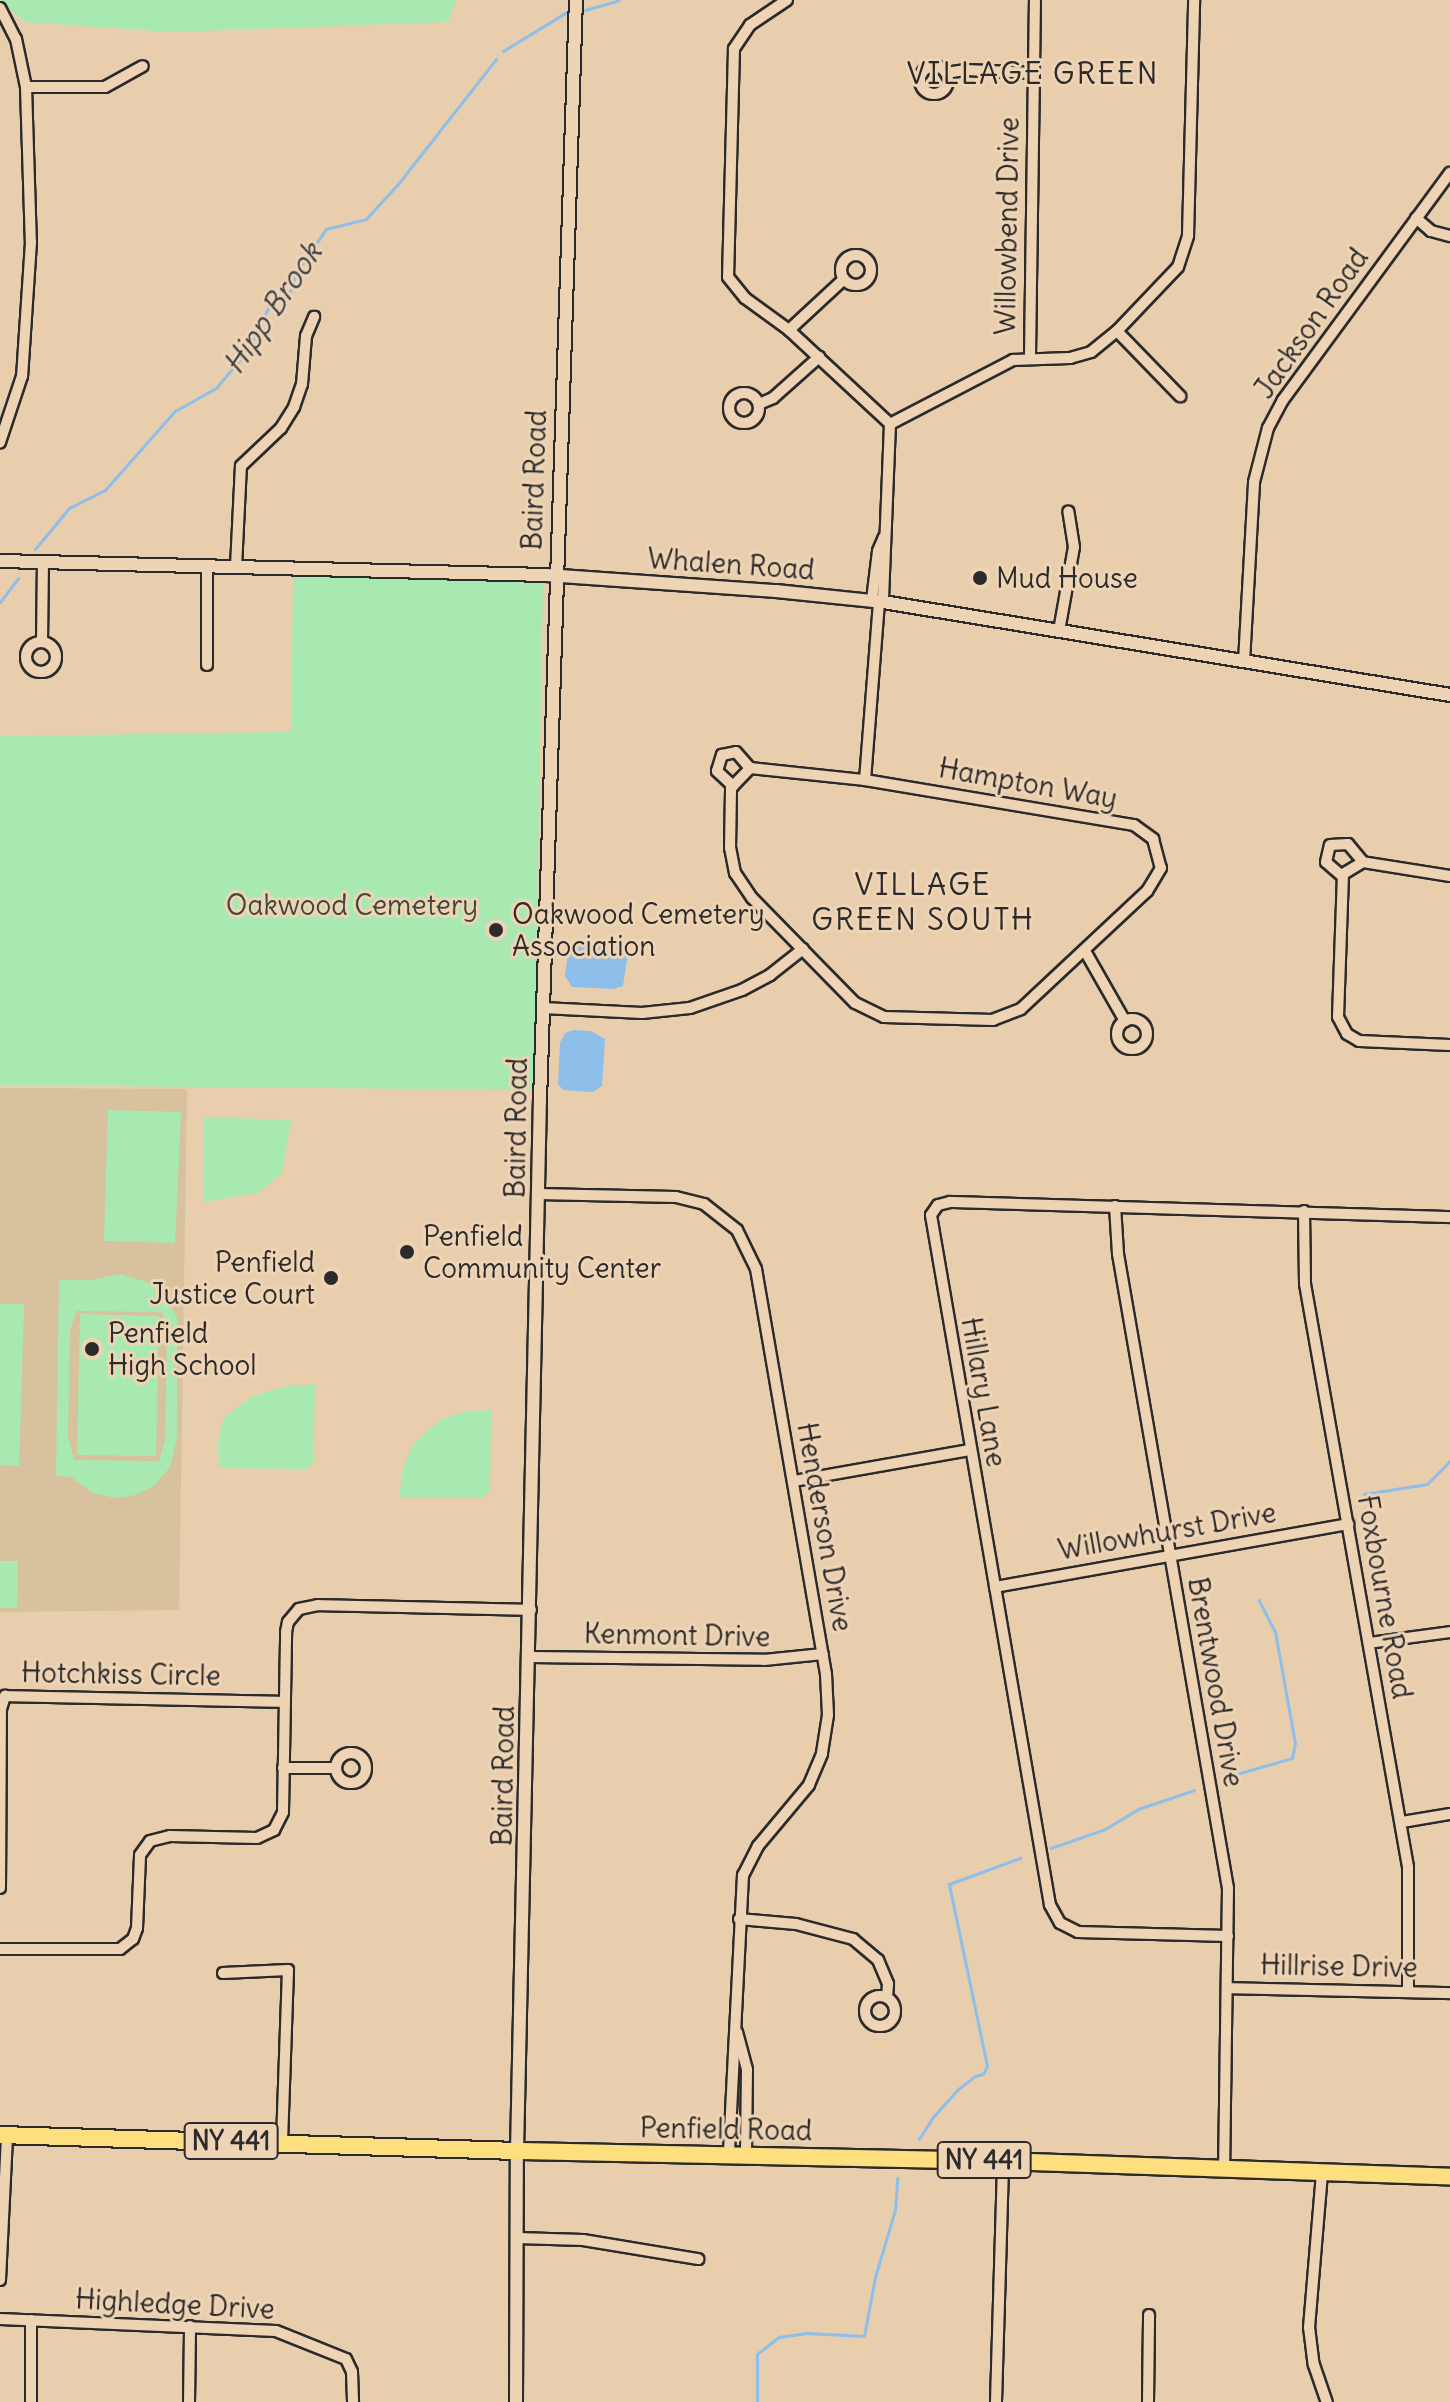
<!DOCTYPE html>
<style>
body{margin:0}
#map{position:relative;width:1450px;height:2402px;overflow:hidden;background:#e8ceac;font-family:Delius,sans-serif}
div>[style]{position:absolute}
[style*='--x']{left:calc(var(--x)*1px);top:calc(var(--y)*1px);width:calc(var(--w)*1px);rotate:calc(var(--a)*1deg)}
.built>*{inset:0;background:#d8c19d}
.green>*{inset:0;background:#a8e9b2}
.water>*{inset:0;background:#8ebfea}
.stream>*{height:3px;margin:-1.5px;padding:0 1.5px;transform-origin:1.5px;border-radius:1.5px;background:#8ebfea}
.roads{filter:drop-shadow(2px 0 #2b2b2b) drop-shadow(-2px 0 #2b2b2b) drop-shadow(0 2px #2b2b2b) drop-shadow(0 -2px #2b2b2b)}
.minor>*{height:10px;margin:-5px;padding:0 5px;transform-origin:5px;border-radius:5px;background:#eed3b5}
.minor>.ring{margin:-5px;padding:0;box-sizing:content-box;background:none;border:10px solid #eed3b5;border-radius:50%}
.tertiary>*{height:12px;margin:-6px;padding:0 6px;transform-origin:6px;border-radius:6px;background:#eed3b5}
.primary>*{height:16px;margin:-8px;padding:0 8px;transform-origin:8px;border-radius:8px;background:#fddf80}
.dots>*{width:22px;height:22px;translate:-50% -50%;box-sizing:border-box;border:4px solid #eed3b5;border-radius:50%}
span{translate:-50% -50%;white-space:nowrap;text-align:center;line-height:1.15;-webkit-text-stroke:6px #eed3b5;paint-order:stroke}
.shield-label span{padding:2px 6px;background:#eed3b5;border:2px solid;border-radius:6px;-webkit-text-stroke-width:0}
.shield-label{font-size:26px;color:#2b2b2b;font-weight:700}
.street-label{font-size:28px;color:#2b2b2b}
.poi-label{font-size:28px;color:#2b2b2b}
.left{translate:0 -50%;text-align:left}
.right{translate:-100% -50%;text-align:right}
.park-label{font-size:28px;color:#3e483f}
.neighbourhood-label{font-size:30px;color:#2b2b2b;letter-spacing:2px}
.water-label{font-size:30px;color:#3a4148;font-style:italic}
</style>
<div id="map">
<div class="built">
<div style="clip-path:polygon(0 1088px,187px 1089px,179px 1610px,0 1612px)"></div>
</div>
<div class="green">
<div style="clip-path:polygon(0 0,456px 0,448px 22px,172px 32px,24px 22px)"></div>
<div style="clip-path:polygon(293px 576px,543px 583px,534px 1090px,0 1085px,0 736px,291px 732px)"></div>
<div style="clip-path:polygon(108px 1110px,181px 1112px,175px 1243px,104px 1241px)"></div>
<div style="clip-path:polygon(204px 1117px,291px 1120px,282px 1173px,258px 1193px,203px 1202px)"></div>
<div style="clip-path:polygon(evenodd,120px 1274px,153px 1284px,168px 1300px,177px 1318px,177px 1438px,170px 1467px,155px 1485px,136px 1495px,115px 1498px,93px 1493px,71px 1477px,56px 1476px,59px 1280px,91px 1280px,120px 1274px,76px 1311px,162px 1312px,167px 1335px,165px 1439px,159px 1461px,74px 1460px,68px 1437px,70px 1331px,76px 1311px)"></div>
<div style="clip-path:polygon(0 1304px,24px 1304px,19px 1466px,0 1465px)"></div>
<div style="clip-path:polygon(80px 1314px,159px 1316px,156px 1456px,77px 1455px)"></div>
<div style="clip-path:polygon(315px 1384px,313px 1463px,306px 1469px,219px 1468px,218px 1441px,224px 1417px,253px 1396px,287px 1386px)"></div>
<div style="clip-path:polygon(491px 1410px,490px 1491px,482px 1498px,399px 1498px,403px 1468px,412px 1446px,424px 1434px,441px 1419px,466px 1411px)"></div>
<div style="clip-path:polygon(0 1561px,18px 1561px,17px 1608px,0 1608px)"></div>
</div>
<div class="water">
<div style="clip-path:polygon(615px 940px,626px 941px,629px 947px,623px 986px,613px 989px,572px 987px,565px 976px,569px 945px)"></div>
<div style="clip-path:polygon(574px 1030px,591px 1031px,605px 1039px,602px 1086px,593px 1092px,563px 1090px,558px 1084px,560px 1043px,565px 1033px)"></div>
</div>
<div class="stream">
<div style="--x:585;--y:10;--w:35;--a:-16"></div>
<div style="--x:503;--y:51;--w:73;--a:-31.5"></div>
<div style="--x:35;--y:549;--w:53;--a:-50.3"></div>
<div style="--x:69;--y:508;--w:40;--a:-26.6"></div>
<div style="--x:105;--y:490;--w:106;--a:-48.5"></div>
<div style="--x:175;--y:411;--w:47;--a:-29.3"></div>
<div style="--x:216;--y:388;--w:50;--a:-49.9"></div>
<div style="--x:248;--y:350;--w:47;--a:-64.5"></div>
<div style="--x:268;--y:308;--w:29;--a:-38"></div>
<div style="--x:291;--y:290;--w:18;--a:-74"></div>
<div style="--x:296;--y:273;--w:53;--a:-55.7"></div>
<div style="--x:326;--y:229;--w:41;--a:-14"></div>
<div style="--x:366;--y:219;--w:47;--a:-47.6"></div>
<div style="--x:398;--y:184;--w:159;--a:-51.9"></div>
<div style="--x:0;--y:602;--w:30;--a:-53"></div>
<div style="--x:1364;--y:1494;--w:64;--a:-9"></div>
<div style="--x:1427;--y:1484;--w:33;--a:-45"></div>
<div style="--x:1226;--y:1777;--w:69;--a:-16.1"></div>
<div style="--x:1292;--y:1758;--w:15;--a:-79"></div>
<div style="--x:1295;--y:1743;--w:113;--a:-100.2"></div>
<div style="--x:1275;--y:1632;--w:36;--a:-117"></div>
<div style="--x:1051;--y:1848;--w:57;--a:-19.4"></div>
<div style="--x:1105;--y:1829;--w:39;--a:-31"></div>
<div style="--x:1138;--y:1809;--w:59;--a:-18.7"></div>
<div style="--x:919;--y:2139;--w:26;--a:-58"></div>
<div style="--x:933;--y:2117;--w:36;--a:-48"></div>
<div style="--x:957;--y:2090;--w:23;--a:-38"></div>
<div style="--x:975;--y:2076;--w:8;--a:-14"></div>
<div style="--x:983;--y:2074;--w:9;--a:-63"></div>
<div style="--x:987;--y:2066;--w:186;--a:-101.8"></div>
<div style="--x:949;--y:1884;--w:76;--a:-20.1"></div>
<div style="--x:757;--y:2402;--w:48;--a:-90"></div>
<div style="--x:757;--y:2354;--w:28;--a:-38"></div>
<div style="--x:779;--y:2337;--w:28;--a:-8"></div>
<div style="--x:807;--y:2333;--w:57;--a:3"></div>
<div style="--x:864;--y:2336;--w:60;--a:-79.4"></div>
<div style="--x:875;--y:2277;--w:70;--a:-73.4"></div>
<div style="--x:895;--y:2210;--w:32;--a:-86"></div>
</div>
<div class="roads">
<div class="minor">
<div style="--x:787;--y:0;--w:45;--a:146"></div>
<div style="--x:750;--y:25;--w:29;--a:124"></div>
<div style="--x:734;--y:49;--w:228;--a:91.5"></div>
<div style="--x:728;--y:277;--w:27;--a:51"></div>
<div style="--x:745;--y:298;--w:54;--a:36"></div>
<div style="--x:789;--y:330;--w:138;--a:42.9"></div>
<div style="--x:890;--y:424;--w:178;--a:92.3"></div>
<div style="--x:0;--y:8;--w:35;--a:63"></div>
<div style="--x:16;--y:39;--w:49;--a:78.2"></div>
<div style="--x:26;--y:87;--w:155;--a:88.2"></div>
<div style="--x:31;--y:242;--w:134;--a:93.8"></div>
<div style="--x:22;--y:376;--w:70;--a:108.4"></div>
<div class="ring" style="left:920px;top:66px;width:18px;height:18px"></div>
<div style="--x:946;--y:73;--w:20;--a:-9"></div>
<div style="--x:966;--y:70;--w:67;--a:2.6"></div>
<div style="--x:26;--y:87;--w:79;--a:0"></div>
<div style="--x:105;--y:87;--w:43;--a:-28.9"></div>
<div style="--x:1416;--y:218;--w:20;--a:41"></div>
<div style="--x:1431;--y:231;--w:20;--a:15"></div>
<div class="ring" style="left:841px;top:255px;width:20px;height:20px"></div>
<div style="--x:789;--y:330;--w:75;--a:-42.8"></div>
<div style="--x:1117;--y:331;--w:91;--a:45.9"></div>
<div style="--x:1030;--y:356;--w:356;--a:-89.2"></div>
<div class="ring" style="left:729px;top:393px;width:20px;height:20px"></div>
<div style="--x:759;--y:404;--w:15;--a:-23"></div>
<div style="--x:773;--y:398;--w:62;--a:-41.7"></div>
<div style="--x:890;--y:424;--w:139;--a:-27.5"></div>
<div style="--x:1013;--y:360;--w:57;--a:-2"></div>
<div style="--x:1070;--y:358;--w:22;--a:-16"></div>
<div style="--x:1091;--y:352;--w:33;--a:-39"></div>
<div style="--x:1117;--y:331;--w:88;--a:-46.4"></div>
<div style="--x:1178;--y:267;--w:33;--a:-72"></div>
<div style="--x:1188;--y:236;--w:236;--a:-88.5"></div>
<div style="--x:207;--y:566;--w:99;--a:90"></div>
<div style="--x:236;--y:567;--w:101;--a:-87.2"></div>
<div style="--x:241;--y:466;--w:55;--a:-43.5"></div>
<div style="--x:281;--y:428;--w:25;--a:-58"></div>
<div style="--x:294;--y:407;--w:24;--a:-71"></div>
<div style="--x:302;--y:384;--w:48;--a:-85.2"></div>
<div style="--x:306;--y:336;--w:21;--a:-67"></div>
<div style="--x:872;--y:600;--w:49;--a:-83"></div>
<div style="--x:878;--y:551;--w:15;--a:-67"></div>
<div style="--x:1059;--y:631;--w:85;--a:-79.9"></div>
<div style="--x:1074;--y:547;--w:36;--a:-99"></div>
<div class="ring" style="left:26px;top:642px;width:20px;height:20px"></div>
<div style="--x:42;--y:642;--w:80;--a:-89.3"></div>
<div style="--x:1244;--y:662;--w:180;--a:-86.8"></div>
<div style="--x:1254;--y:482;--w:56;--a:-75.5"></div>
<div style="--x:1268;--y:428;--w:32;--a:-62"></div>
<div style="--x:1283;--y:400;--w:282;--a:-53.7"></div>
<div style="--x:750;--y:768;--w:116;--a:6"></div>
<div style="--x:865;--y:780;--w:273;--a:9.5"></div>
<div style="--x:1134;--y:825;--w:24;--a:36"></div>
<div style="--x:1153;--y:839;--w:30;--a:75"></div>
<div style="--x:1161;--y:868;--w:27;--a:121"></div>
<div style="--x:1147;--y:891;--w:173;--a:136.9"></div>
<div style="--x:1021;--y:1009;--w:30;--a:159"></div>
<div style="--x:993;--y:1020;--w:109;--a:-178.4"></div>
<div style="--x:884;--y:1017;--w:32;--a:-154"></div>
<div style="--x:855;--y:1003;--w:147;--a:-134.4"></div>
<div style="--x:752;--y:898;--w:30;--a:-124"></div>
<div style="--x:735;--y:873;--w:25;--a:-101"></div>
<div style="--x:730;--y:848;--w:60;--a:-89"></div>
<div style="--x:731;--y:788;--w:28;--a:-46"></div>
<div style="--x:865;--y:780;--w:180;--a:-85.5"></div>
<div style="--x:733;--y:786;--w:22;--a:-137"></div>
<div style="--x:717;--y:771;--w:17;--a:-73"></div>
<div style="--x:722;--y:755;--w:14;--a:-12"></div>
<div style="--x:736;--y:752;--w:21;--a:49"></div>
<div style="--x:1342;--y:876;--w:21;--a:-139"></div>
<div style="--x:1326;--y:862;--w:17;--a:-77"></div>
<div style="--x:1330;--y:845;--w:18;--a:-3"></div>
<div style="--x:1348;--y:844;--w:23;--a:50"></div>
<div style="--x:1450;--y:876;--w:88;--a:-170.9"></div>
<div style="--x:1363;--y:862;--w:23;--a:149"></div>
<div style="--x:1343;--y:874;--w:143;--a:92"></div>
<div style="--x:1338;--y:1017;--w:19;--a:62"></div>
<div style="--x:1347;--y:1034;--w:14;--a:30"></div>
<div style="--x:1359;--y:1041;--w:91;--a:2.5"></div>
<div style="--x:1085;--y:951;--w:81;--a:60.3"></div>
<div style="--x:543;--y:1008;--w:99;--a:2.9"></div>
<div style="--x:642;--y:1013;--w:48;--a:-5.9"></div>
<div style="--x:690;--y:1008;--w:55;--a:-19.1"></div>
<div style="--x:742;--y:990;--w:32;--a:-28"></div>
<div style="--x:770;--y:975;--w:42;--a:-38.2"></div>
<div class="ring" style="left:1117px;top:1019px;width:20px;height:20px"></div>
<div style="--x:538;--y:1194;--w:138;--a:1.2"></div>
<div style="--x:676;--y:1197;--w:29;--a:14"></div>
<div style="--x:704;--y:1204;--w:42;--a:38.2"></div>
<div style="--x:737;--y:1230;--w:43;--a:64"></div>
<div style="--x:756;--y:1269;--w:411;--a:80.2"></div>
<div style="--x:826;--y:1674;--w:41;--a:87.2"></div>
<div style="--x:828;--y:1715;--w:39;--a:99"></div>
<div style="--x:822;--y:1754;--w:34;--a:113"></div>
<div style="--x:809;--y:1785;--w:80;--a:129.9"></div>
<div style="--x:758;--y:1846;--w:33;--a:117"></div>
<div style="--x:743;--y:1875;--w:280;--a:92.9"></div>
<div style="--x:1115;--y:1206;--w:48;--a:86.4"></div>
<div style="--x:1118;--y:1254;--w:643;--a:80.16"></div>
<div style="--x:1228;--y:1888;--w:282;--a:90.8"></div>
<div style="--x:1304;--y:1211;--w:73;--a:89.2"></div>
<div style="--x:1305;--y:1284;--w:592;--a:79.98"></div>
<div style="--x:1408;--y:1867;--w:125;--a:90"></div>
<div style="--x:794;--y:1481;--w:179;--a:-10"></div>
<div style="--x:995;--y:1587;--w:359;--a:-10.1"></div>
<div style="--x:1369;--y:1643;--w:82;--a:-7.7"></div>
<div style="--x:530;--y:1657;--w:234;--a:0.7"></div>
<div style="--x:764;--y:1660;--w:59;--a:-5.8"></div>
<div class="ring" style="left:336px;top:1753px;width:20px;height:20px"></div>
<div style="--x:283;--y:1768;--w:53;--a:0"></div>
<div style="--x:1402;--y:1822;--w:49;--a:-9.5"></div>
<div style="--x:0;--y:1888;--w:179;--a:-89.7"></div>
<div style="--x:1;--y:1709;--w:14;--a:-73"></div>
<div style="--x:5;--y:1696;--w:279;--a:1.2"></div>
<div style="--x:739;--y:1919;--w:57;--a:5"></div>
<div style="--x:796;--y:1924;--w:59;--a:14.7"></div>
<div style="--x:853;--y:1939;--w:33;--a:40"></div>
<div style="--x:878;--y:1960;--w:26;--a:67"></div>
<div style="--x:888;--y:1984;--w:13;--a:94"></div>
<div style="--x:1228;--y:1936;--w:150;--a:-178.5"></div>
<div style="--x:1078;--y:1932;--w:20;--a:-153"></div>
<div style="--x:1060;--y:1923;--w:21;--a:-119"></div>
<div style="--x:1050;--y:1905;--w:700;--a:-99.79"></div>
<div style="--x:931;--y:1215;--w:12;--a:-55"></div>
<div style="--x:938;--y:1205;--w:12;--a:-14"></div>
<div style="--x:950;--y:1202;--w:500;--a:1.72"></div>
<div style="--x:0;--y:1949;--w:120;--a:0"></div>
<div style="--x:120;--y:1949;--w:16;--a:-38"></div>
<div style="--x:133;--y:1939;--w:12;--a:-70"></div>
<div style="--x:137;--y:1928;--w:73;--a:-87.6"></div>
<div style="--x:140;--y:1855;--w:17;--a:-54"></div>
<div style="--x:150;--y:1841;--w:21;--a:-14"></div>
<div style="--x:170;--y:1836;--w:87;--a:1.3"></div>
<div style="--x:257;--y:1838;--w:19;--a:-25"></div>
<div style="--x:274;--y:1830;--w:20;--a:-63"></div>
<div style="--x:283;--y:1812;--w:180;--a:-89"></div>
<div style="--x:286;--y:1632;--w:10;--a:-79"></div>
<div style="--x:288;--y:1622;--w:17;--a:-50"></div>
<div style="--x:299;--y:1609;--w:19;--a:-12"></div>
<div style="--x:318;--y:1605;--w:213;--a:1.3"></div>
<div style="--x:223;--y:1973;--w:65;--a:-2.6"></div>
<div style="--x:288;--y:1970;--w:173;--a:92"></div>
<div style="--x:1227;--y:1988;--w:223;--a:1.3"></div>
<div class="ring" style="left:865px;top:1996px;width:20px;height:20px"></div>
<div style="--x:737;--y:2032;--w:39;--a:75"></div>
<div style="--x:747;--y:2070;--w:85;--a:90.7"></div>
<div style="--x:1322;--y:2173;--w:155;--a:94.8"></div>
<div style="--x:1309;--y:2327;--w:38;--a:83"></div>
<div style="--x:1314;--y:2365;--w:39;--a:71"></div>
<div style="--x:517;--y:2238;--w:66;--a:1.7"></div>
<div style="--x:583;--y:2240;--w:117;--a:9.4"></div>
<div style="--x:0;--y:2280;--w:145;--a:-87.2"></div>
<div style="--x:0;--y:2319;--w:276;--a:2.5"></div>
<div style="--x:276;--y:2331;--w:75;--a:21.8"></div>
<div style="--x:346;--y:2359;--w:14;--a:65"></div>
<div style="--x:352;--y:2372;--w:30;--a:88"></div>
<div style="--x:31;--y:2402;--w:82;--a:-90"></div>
<div style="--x:189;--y:2402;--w:76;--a:-89.2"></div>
<div style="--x:996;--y:2402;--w:241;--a:-88.3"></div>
<div style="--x:1148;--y:2402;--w:87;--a:-89.3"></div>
</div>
<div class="tertiary">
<div style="--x:0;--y:561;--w:546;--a:1.47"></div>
<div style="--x:546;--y:575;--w:231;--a:4"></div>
<div style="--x:776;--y:591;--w:108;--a:5.9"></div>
<div style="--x:883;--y:602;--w:575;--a:9.31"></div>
<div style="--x:516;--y:2402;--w:251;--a:-89.8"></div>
<div style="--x:517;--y:2151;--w:1050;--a:-88.75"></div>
<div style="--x:540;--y:1101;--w:1102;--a:-88.13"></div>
</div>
<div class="primary">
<div style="--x:0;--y:2135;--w:517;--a:1.77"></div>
<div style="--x:517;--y:2151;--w:486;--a:1.2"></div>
<div style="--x:1003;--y:2161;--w:447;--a:2"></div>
</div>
</div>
<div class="dots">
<div style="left:980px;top:578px;background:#2b2b2b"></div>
<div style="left:496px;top:930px;background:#2b2b2b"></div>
<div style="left:407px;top:1252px;background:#2b2b2b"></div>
<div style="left:331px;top:1278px;background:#2b2b2b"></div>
<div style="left:92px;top:1349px;background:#2b2b2b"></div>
</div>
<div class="shield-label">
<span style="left:231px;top:2141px">NY 441</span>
<span style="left:984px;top:2160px">NY 441</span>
</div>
<div class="street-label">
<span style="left:1007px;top:226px;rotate:-89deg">Willowbend Drive</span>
<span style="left:1311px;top:323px;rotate:-55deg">Jackson Road</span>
<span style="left:534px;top:480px;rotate:-88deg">Baird Road</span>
<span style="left:731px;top:564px;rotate:4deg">Whalen Road</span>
<span style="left:1028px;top:783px;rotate:10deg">Hampton Way</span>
<span style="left:516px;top:1128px;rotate:-89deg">Baird Road</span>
<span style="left:984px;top:1392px;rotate:80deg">Hillary Lane</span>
<span style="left:825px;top:1527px;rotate:80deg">Henderson Drive</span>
<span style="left:1167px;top:1531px;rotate:-10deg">Willowhurst Drive</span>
<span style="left:1385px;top:1597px;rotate:80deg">Foxbourne Road</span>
<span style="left:677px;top:1635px;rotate:1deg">Kenmont Drive</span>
<span style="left:121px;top:1674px;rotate:1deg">Hotchkiss Circle</span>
<span style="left:1216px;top:1682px;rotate:80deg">Brentwood Drive</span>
<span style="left:503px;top:1776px;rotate:-89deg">Baird Road</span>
<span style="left:1339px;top:1966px;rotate:1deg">Hillrise Drive</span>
<span style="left:726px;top:2129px;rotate:1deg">Penfield Road</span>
<span style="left:175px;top:2304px;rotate:3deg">Highledge Drive</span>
</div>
<div class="poi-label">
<span class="left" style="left:996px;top:578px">Mud House</span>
<span class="left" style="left:512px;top:930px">Oakwood Cemetery<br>Association</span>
<span class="left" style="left:423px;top:1252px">Penfield<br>Community Center</span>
<span class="right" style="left:315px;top:1278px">Penfield<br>Justice Court</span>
<span class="left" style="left:108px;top:1349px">Penfield<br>High School</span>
</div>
<div class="park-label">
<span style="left:352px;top:905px">Oakwood Cemetery</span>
</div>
<div class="neighbourhood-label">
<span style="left:1033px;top:73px">VILLAGE GREEN</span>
<span style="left:923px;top:901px">VILLAGE<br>GREEN SOUTH</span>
</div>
<div class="water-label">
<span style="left:272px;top:308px;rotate:-56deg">Hipp Brook</span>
</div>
</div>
